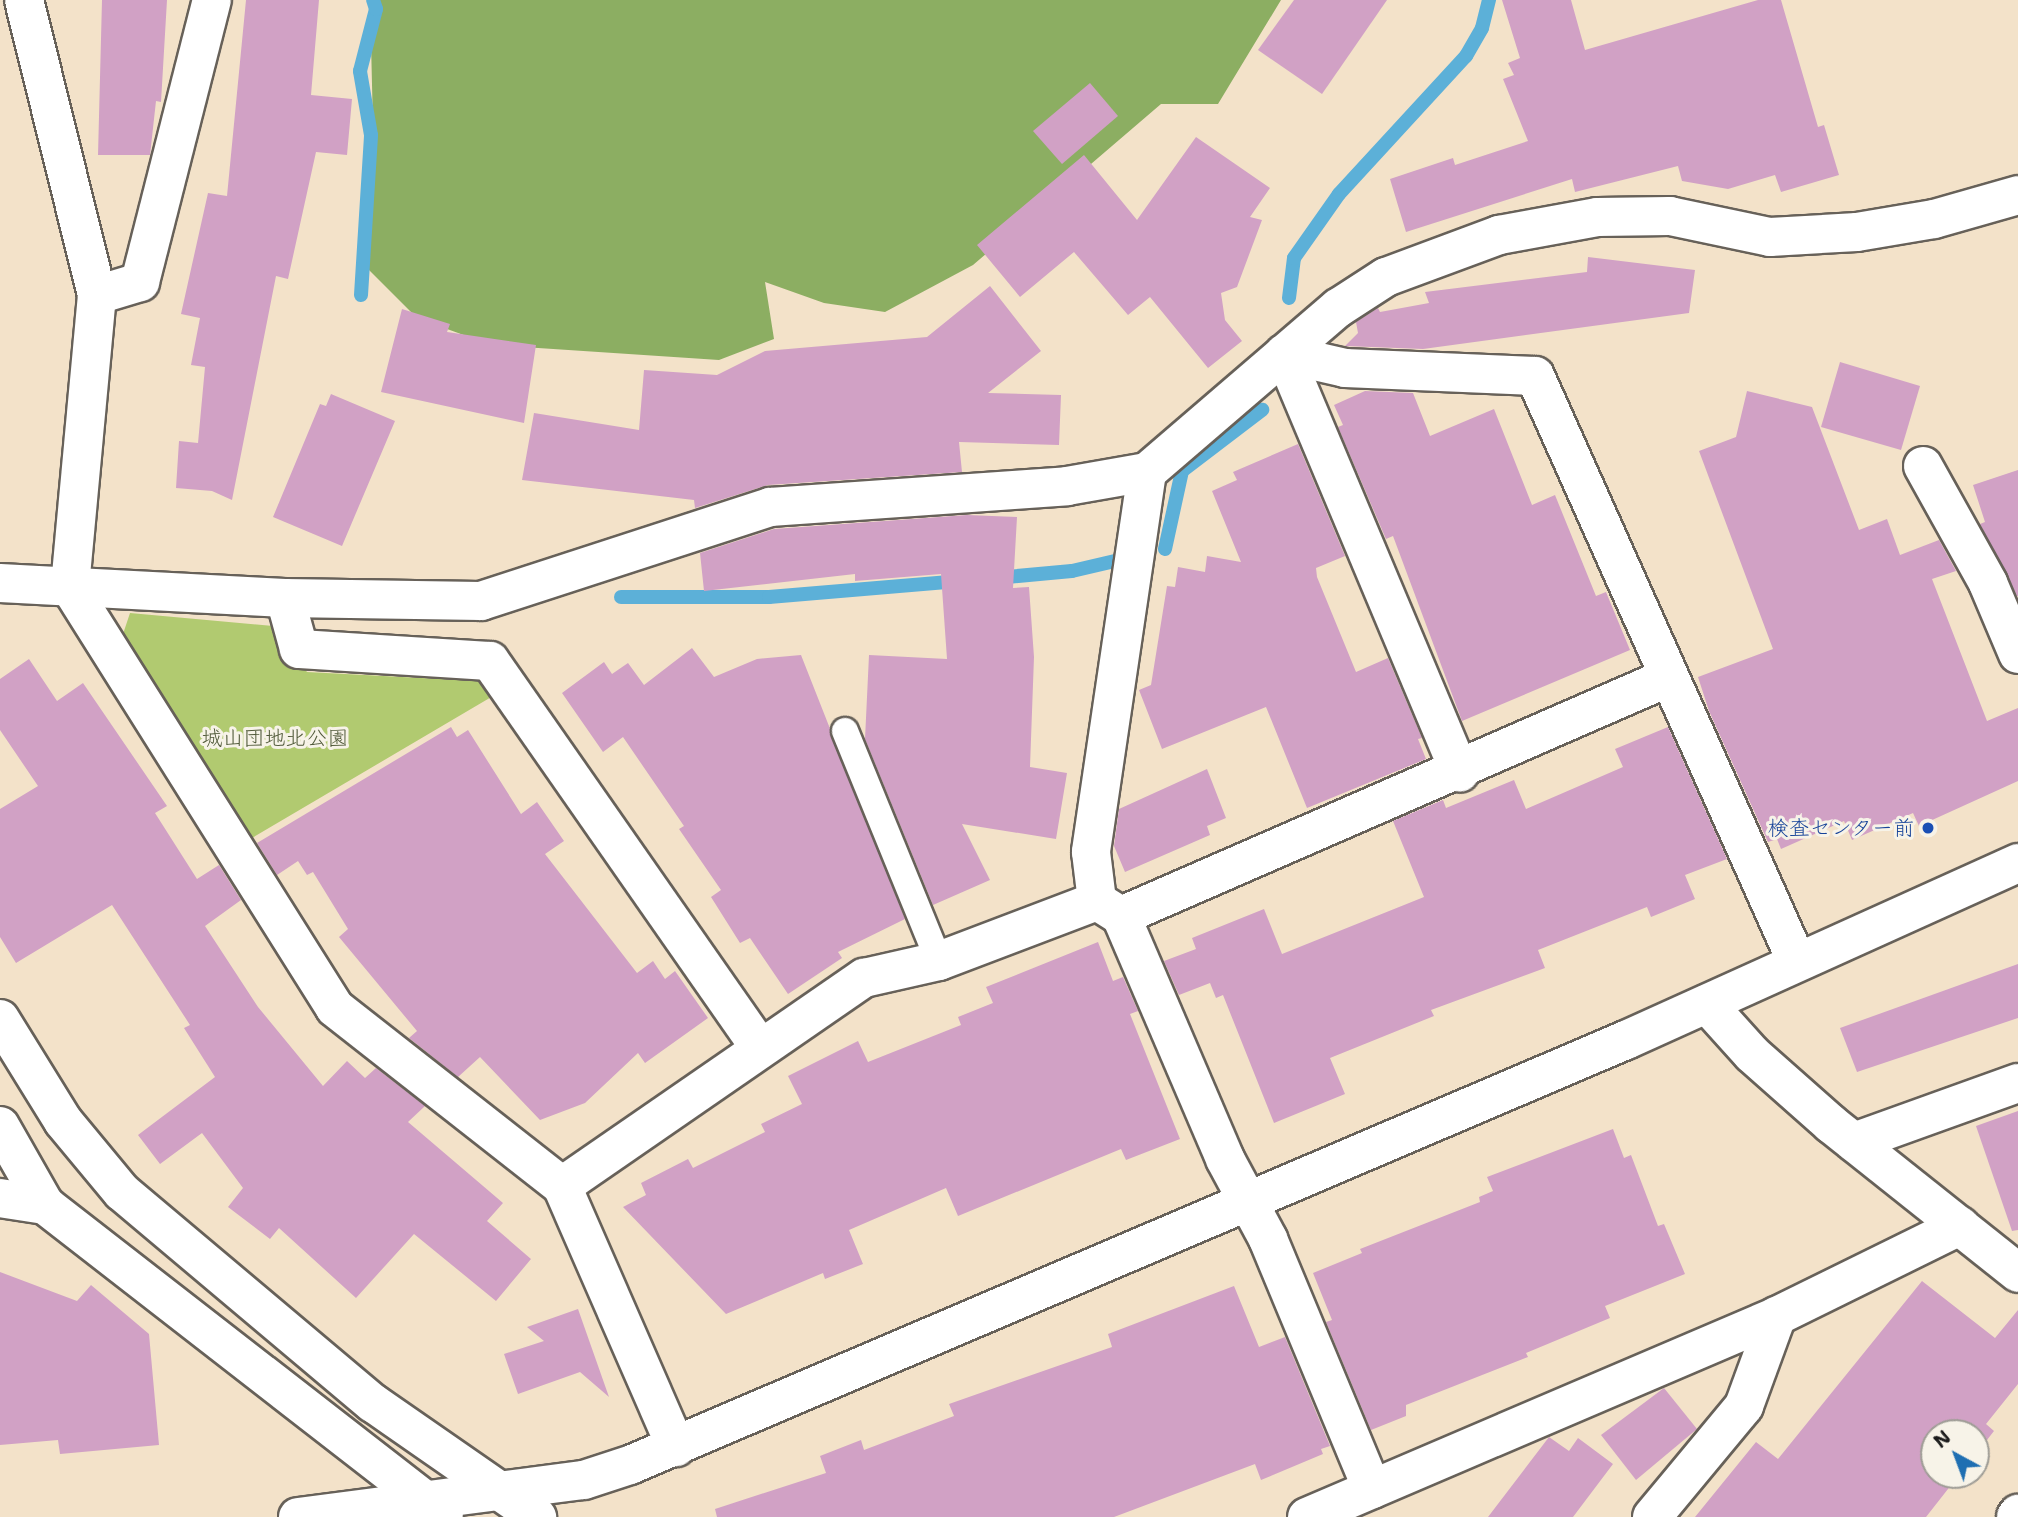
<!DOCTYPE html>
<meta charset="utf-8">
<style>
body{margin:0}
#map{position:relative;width:2018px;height:1517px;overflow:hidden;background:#f3e2c9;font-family:"Shantell Sans","Klee One",sans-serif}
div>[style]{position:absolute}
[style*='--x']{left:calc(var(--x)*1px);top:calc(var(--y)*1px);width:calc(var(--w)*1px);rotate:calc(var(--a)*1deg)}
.green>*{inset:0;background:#b1ca70}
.forest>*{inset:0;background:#8cae62}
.stream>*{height:14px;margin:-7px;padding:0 7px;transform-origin:7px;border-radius:7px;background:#5cb0d8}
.building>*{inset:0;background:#d1a1c5}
.roads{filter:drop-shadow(2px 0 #676159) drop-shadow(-2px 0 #676159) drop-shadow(0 2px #676159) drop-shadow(0 -2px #676159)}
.service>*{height:26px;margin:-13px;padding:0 13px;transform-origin:13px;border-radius:13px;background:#fff}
.minor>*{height:38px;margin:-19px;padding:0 19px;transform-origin:19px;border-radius:19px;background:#fff}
.tertiary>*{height:38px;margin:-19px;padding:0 19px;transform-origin:19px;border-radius:19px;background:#fff}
.dots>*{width:19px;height:19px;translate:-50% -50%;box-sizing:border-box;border:4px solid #f7f3e8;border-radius:50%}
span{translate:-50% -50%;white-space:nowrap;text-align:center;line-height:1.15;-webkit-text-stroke:6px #f7f3e8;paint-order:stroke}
.park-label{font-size:21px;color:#505939}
.transit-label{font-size:21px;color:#164399}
.right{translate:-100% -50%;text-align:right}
.north{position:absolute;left:1920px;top:1419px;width:70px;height:70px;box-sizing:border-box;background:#f7f3e8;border:2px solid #9f9d96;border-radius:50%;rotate:319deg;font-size:19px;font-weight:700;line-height:28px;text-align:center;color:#1c1c1c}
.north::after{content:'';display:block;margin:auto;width:24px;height:32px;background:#1f6fb2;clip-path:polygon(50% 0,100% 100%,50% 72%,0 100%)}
</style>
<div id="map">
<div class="green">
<div style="clip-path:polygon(130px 613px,273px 626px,307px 672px,478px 681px,493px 696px,252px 838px,122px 637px)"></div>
</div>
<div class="forest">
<div style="clip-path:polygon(370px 0,1281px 0,1218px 104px,1161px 104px,973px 265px,885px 312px,824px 303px,765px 282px,774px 339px,719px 360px,491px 345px,417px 318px,360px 261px,374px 169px)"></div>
</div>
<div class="stream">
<div style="--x:361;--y:295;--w:160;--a:-86.4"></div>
<div style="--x:371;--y:135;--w:65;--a:-99.8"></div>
<div style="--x:360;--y:71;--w:64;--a:-75.5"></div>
<div style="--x:376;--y:9;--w:9;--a:-108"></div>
<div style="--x:1289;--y:298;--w:40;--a:-82.9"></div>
<div style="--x:1294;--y:258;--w:78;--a:-54.9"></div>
<div style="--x:1339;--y:194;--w:188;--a:-47.4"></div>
<div style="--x:1466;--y:56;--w:32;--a:-60"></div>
<div style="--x:1482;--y:28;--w:29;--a:-76"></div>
<div style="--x:1165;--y:549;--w:80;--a:-77.7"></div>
<div style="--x:1182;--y:471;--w:101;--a:-37.3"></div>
<div style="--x:996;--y:578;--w:76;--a:-5.3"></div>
<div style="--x:1072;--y:571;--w:44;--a:-13.1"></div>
<div style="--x:621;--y:597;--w:148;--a:0"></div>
<div style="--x:769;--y:597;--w:190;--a:-4.8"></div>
</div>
<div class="building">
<div style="clip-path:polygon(102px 0,167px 0,161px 102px,156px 101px,150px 155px,98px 155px)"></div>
<div style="clip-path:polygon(246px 0,319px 0,311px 95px,352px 99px,347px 155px,316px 152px,288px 279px,276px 276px,232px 500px,212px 491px,176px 488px,179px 441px,198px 443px,205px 367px,191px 365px,200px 318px,181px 314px,208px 193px,227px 196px)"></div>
<div style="clip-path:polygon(1294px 0,1387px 0,1322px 94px,1258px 50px)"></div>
<div style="clip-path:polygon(1502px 0,1571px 0,1585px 50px,1758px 0,1781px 0,1818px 127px,1824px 125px,1839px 175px,1781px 192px,1775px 175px,1728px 189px,1682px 181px,1678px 166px,1575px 192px,1572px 179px,1406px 232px,1390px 179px,1453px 158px,1455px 165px,1528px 141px,1503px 79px,1514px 75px,1508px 63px,1520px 58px)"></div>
<div style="clip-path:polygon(1090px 83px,1118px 116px,1062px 164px,1033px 131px)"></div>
<div style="clip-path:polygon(1196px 137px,1270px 188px,1250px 217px,1262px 220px,1237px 287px,1221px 293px,1225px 320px,1242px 341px,1208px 368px,1150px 297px,1128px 315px,1074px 252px,1020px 297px,977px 245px,1084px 155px,1137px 220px)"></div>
<div style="clip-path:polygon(1588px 257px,1695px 270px,1689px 313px,1423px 349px,1345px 346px,1358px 333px,1356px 322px,1378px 308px,1380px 312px,1429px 303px,1425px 292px,1587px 272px)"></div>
<div style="clip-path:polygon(990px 286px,1041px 351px,988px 393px,1061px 395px,1059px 445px,959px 442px,962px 472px,768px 485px,695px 508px,694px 500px,522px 480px,534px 413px,639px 430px,644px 370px,717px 375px,765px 351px,927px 337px)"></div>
<div style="clip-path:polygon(402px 309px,450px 324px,447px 332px,536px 345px,524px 423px,381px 392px)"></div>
<div style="clip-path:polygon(1840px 362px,1920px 386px,1901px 450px,1821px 427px)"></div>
<div style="clip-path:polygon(1365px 391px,1413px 393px,1430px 436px,1494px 409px,1532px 505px,1555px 495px,1596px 596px,1606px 592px,1630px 650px,1462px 721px,1393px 536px,1386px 539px,1338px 427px,1343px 425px,1334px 405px)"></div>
<div style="clip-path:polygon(1747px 391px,1812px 407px,1859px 530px,1887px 519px,1900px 555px,1939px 540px,1956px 571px,1932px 579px,1987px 721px,2018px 708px,2018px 781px,1919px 826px,1913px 813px,1852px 840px,1844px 821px,1781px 849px,1777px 839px,1768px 842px,1709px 711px,1698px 677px,1773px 649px,1699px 451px,1736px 437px)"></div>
<div style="clip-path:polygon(331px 394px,395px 421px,342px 546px,273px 517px,320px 404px,326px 406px)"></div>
<div style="clip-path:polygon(1298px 444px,1345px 556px,1316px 568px,1317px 577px,1356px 672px,1388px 658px,1422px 738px,1418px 739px,1426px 759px,1307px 808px,1266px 707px,1162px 749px,1139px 690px,1151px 685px,1167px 586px,1175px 587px,1178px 567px,1205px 572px,1207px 556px,1241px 562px,1212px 491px,1237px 480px,1233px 472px)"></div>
<div style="clip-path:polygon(2018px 470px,2018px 596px,2017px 596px,1980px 524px,1985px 522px,1973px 485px)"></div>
<div style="clip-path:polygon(967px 515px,1017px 517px,1013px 588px,1029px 587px,1034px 657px,1030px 767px,1067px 773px,1056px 839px,962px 824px,990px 880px,933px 905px,865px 739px,869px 655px,947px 659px,941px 574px,855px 581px,855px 574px,704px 591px,700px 553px,774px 529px)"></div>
<div style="clip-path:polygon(692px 648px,714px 677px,757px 659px,801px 655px,905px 919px,838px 952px,842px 958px,788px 994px,750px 938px,740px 943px,711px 897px,721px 890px,679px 829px,684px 826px,623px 737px,603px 752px,562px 693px,604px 662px,612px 674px,628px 663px,644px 685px)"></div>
<div style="clip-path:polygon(29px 659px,57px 701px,83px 683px,167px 806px,155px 813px,197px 879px,219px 865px,241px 900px,205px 926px,258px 1007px,323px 1086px,347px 1061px,365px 1078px,376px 1068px,425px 1106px,408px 1122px,503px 1203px,487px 1221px,531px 1259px,496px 1301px,414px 1234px,356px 1298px,279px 1228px,270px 1239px,228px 1207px,243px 1188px,202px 1133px,160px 1164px,138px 1135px,215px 1077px,184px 1028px,190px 1025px,112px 905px,16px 963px,0 937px,0 809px,38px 786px,0 730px,0 679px)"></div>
<div style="clip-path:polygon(451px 727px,457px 737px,468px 730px,521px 814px,537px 802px,564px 841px,545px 854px,637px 973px,653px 961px,665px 979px,675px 971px,708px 1018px,645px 1063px,638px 1053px,585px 1103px,540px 1120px,480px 1057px,458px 1077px,409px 1038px,417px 1031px,339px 937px,348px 929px,313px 872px,307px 875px,298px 861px,277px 875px,257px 843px)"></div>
<div style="clip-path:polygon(1668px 727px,1727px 859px,1685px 875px,1695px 899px,1651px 917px,1647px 907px,1538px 950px,1545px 968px,1431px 1010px,1434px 1016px,1330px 1058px,1345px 1094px,1274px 1123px,1223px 995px,1216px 998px,1210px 983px,1179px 995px,1164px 961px,1196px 949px,1192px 938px,1264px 909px,1282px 954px,1424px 897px,1393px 821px,1443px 800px,1446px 808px,1514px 780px,1526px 809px,1623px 767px,1615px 749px)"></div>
<div style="clip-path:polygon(1207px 769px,1226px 818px,1207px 826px,1210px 835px,1125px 872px,1114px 846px,1119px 809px)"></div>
<div style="clip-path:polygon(1098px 942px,1113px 981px,1123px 977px,1138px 1011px,1130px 1014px,1180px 1139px,1126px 1160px,1121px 1149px,958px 1216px,946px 1188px,849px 1230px,863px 1264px,825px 1279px,823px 1273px,726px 1314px,623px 1207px,646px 1195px,641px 1183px,688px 1159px,693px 1168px,765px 1132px,761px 1124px,802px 1104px,788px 1076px,858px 1041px,868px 1062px,961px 1025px,958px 1017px,993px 1003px,986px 987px)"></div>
<div style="clip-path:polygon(2018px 964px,2018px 1018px,1857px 1072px,1840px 1028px)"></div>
<div style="clip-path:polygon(2018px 1111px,2018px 1230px,2012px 1231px,1976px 1126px)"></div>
<div style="clip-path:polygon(1613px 1129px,1624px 1158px,1631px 1155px,1658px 1226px,1664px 1224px,1685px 1274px,1605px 1306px,1610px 1318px,1526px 1353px,1528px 1357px,1406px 1405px,1406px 1416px,1371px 1430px,1326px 1322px,1332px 1320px,1313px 1273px,1362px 1253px,1360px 1249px,1480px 1202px,1479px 1197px,1493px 1191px,1487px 1177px)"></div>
<div style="clip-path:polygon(0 1272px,77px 1301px,91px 1285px,149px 1334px,159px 1445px,60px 1454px,58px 1440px,0 1445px)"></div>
<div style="clip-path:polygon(1922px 1281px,1995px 1338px,2018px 1310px,2018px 1384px,1986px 1424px,1994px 1431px,1976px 1454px,1976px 1433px,1934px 1433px,1934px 1475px,1959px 1475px,1926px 1517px,1695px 1517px,1756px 1442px,1778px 1459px)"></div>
<div style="clip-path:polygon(1234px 1286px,1259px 1347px,1285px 1337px,1330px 1446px,1321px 1449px,1323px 1454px,1261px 1480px,1255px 1464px,1114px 1517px,717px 1517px,715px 1509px,826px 1473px,820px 1456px,861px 1440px,864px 1450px,954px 1416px,949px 1404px,1112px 1347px,1108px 1334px)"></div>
<div style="clip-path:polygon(578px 1309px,609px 1397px,580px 1372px,518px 1394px,504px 1354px,544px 1341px,527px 1327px)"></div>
<div style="clip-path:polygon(1664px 1388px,1697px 1429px,1636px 1480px,1601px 1435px)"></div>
<div style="clip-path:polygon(1549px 1437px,1569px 1451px,1578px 1438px,1613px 1464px,1573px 1517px,1488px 1517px)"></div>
</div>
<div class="roads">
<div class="service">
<div style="--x:845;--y:731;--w:248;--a:67.8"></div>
</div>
<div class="minor">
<div style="--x:24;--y:0;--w:304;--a:76.1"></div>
<div style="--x:97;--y:295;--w:293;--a:95.3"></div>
<div style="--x:70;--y:587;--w:497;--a:57.8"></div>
<div style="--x:335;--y:1008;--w:288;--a:38.1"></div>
<div style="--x:562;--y:1186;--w:285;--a:66.4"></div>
<div style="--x:97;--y:295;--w:45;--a:-16.8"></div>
<div style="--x:140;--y:282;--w:291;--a:-75.7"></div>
<div style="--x:1284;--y:354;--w:63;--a:12.9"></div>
<div style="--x:1345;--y:368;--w:190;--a:2.4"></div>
<div style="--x:1535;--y:376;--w:642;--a:65.91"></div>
<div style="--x:1284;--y:354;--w:454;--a:67.2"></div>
<div style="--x:1923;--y:466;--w:134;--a:60.9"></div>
<div style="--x:1988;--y:583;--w:77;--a:67.1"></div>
<div style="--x:1147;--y:472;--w:384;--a:98.4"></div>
<div style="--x:1091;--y:852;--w:49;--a:83"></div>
<div style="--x:1097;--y:901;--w:28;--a:32"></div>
<div style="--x:1121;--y:916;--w:264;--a:66.8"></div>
<div style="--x:1225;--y:1159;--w:91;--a:61.7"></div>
<div style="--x:1268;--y:1239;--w:271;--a:67.4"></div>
<div style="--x:285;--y:598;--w:53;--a:74.6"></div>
<div style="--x:299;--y:649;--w:191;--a:3.6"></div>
<div style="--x:490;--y:661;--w:472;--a:55.1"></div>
<div style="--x:1121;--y:916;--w:598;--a:-23.56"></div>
<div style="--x:0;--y:1019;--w:120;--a:58.3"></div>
<div style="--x:63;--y:1121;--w:92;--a:50.3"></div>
<div style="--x:122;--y:1192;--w:328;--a:40.1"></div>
<div style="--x:373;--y:1403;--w:200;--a:34.8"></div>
<div style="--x:0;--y:1126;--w:91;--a:60.3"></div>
<div style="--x:45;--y:1205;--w:505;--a:37.85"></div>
<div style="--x:1854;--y:1142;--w:174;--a:-19.8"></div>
<div style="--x:562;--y:1186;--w:367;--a:-34.6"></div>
<div style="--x:864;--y:978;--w:77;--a:-12.8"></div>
<div style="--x:939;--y:961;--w:169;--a:-20.8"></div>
<div style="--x:0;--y:1198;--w:46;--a:8.8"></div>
<div style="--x:1307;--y:1517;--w:511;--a:-23.15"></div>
<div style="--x:1777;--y:1316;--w:204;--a:-26.2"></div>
<div style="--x:1652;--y:1517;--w:144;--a:-50.3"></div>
<div style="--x:1744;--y:1406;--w:96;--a:-69.9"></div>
<div style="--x:2016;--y:1517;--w:4;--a:-56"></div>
</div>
<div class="tertiary">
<div style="--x:0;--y:583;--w:285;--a:3"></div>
<div style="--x:285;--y:598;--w:196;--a:0.9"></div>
<div style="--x:481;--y:601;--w:304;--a:-18"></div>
<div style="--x:770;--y:507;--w:298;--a:-4"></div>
<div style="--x:1067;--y:486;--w:81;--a:-9.9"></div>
<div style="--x:1147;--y:472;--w:252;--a:-40.7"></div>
<div style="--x:1338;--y:308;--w:57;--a:-32.9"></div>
<div style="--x:1386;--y:277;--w:121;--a:-20.4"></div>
<div style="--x:1499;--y:235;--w:100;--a:-10.4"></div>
<div style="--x:1597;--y:217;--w:73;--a:-0.8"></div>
<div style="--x:1670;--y:216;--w:102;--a:11.9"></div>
<div style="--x:1770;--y:237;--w:87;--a:-3.3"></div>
<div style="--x:1857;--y:232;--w:78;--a:-9.6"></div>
<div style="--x:1934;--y:219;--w:87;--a:-15.9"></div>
<div style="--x:1707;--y:1004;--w:67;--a:48"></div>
<div style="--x:1752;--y:1054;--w:106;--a:41.5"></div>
<div style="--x:1831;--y:1124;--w:239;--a:38.5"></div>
<div style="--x:298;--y:1517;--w:288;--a:-7.4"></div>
<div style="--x:584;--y:1480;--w:48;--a:-18.1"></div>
<div style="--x:630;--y:1465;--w:1083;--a:-23.11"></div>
<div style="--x:1626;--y:1040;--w:430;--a:-24.3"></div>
</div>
</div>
<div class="dots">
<div style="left:1928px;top:828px;background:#1a4fb4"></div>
</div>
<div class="park-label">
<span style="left:275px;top:738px">城山団地北公園</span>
</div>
<div class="transit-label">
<span class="right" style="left:1914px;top:828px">検査センター前</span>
</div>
<div class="north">N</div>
</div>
